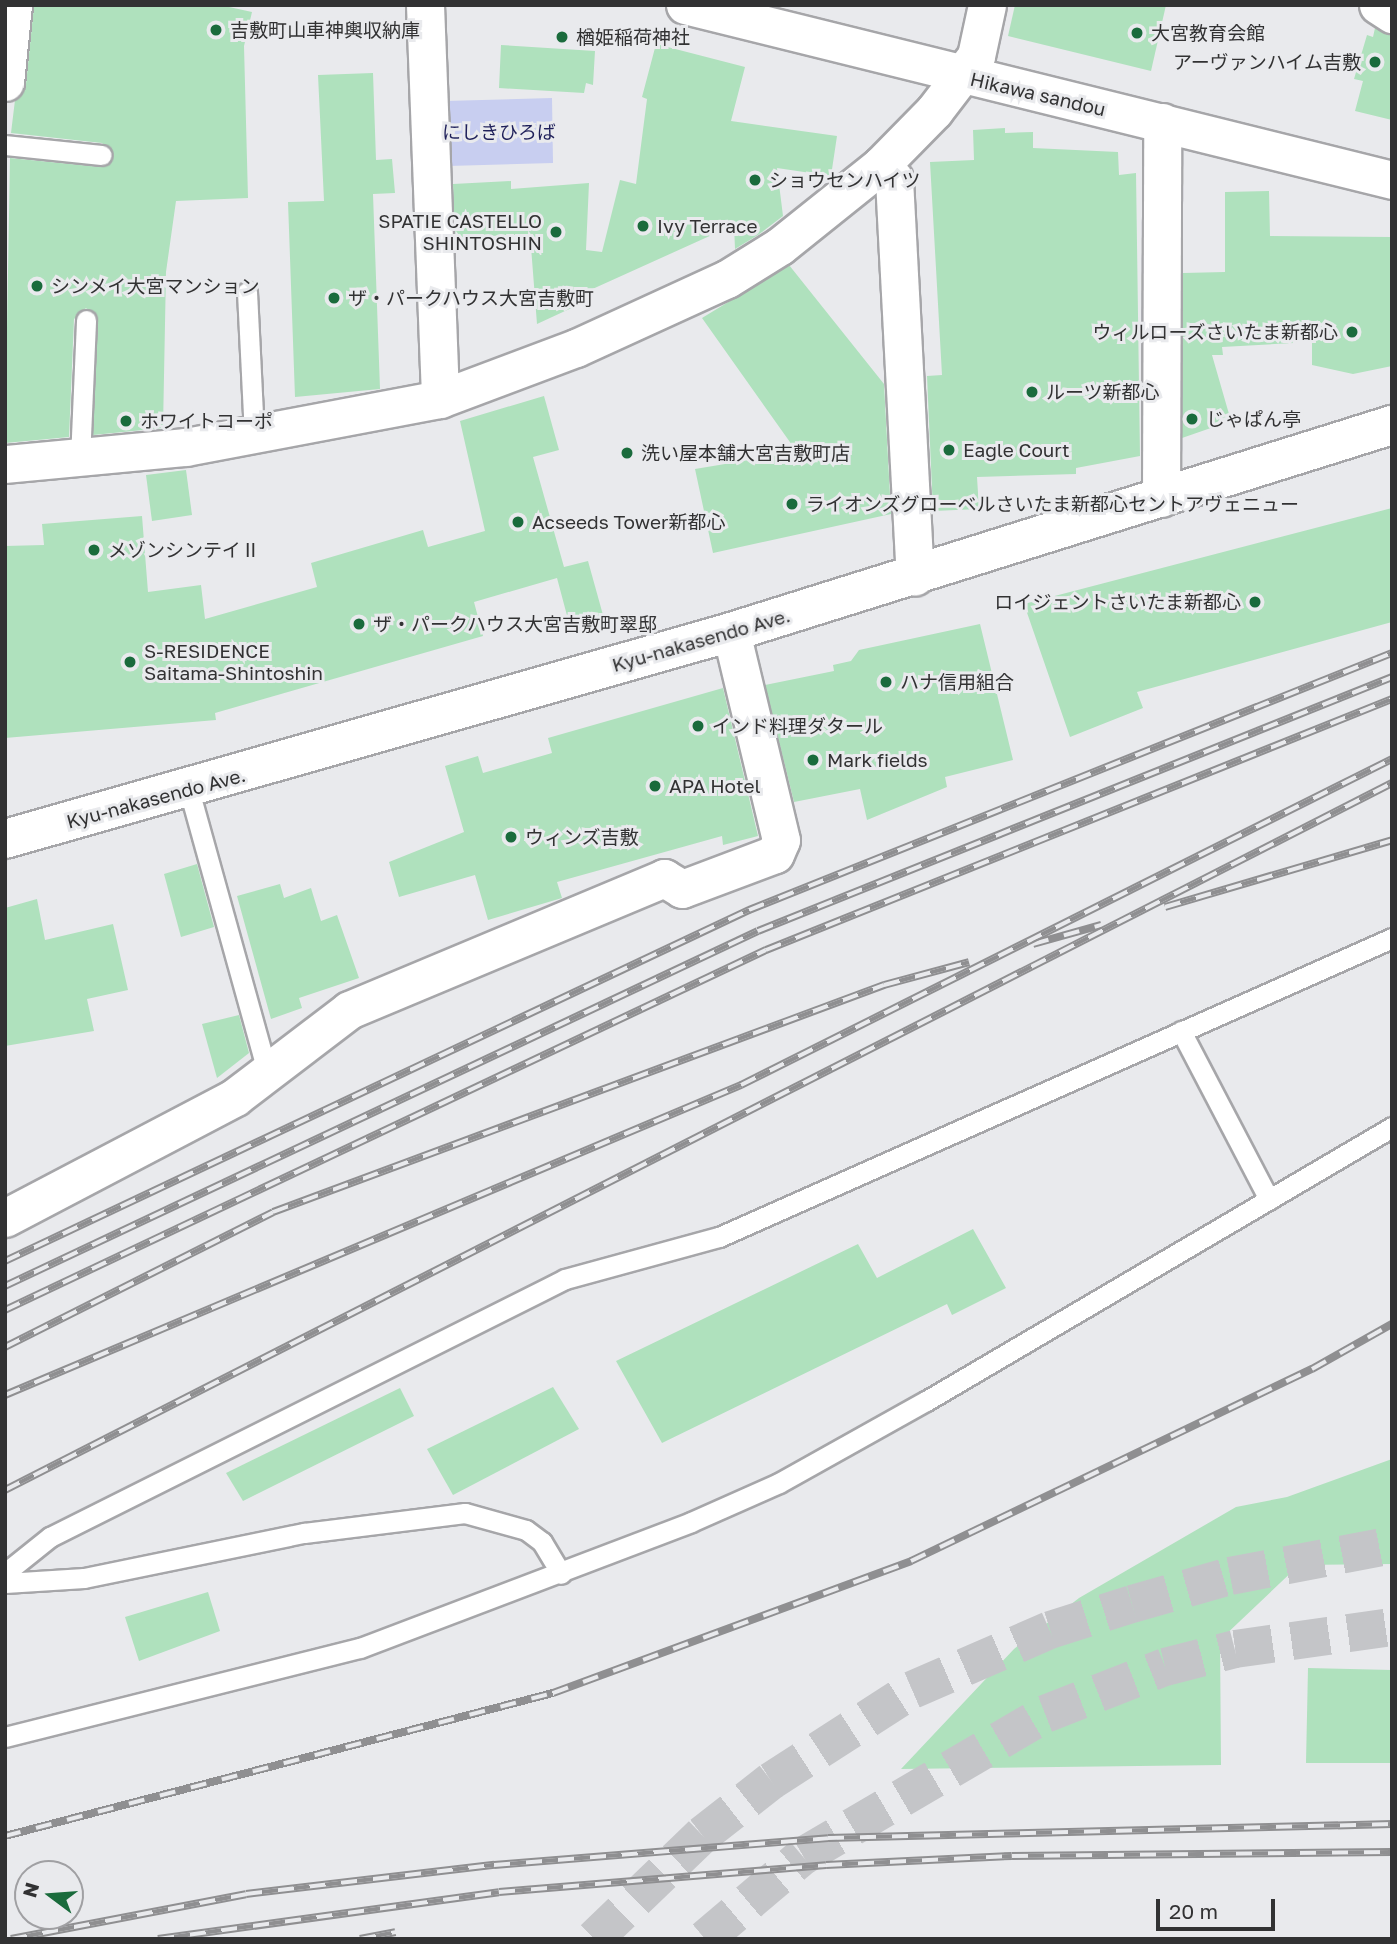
<!DOCTYPE html>
<meta charset="utf-8">
<style>
body{margin:0}
#map{position:relative;width:1397px;height:1944px;overflow:hidden;background:#e9eaed;font-family:"Golos Text","Noto Sans JP",sans-serif}
div>[style]{position:absolute}
[style*='--x']{left:calc(var(--x)*1px);top:calc(var(--y)*1px);width:calc(var(--w)*1px);rotate:calc(var(--a)*1deg)}
.green>*{inset:0;background:#c8cef0}
.building>*{inset:0;background:#afe1bd}
.highway-tunnel>*{height:38px;margin-top:-19px;transform-origin:0;background:repeating-linear-gradient(90deg,#c4c5c8 0 38px,transparent 0 57px)}
.roads{filter:drop-shadow(2px 0 #a6a6a9) drop-shadow(-2px 0 #a6a6a9) drop-shadow(0 2px #a6a6a9) drop-shadow(0 -2px #a6a6a9)}
.lane>*{height:19px;margin:-9.5px;padding:0 9.5px;transform-origin:9.5px;border-radius:9.5px;background:#fff}
.street>*{height:37px;margin:-18.5px;padding:0 18.5px;transform-origin:18.5px;border-radius:18.5px;background:#fff}
.secondary>*{height:38px;margin:-19px;padding:0 19px;transform-origin:19px;border-radius:19px;background:#fff}
.rail>*{height:8px;margin-top:-4px;transform-origin:0;background:repeating-linear-gradient(90deg,#e9eaed 0 16px,#8f8f91 0 32px);box-sizing:border-box;border-block:2px solid #8f8f91}
.dots>*{width:19px;height:19px;translate:-50% -50%;box-sizing:border-box;border:4px solid #e9eaed;border-radius:50%}
span{translate:-50% -50%;white-space:nowrap;text-align:center;line-height:1.15;-webkit-text-stroke:6px #e9eaed;paint-order:stroke}
.poi-label{font-size:19px;color:#323233}
.left{translate:0 -50%;text-align:left}
.right{translate:-100% -50%;text-align:right}
.street-label{font-size:19px;color:#323233}
.park-label{font-size:19px;color:#1f205a}
.frame{position:absolute;inset:0;border:7px solid #323233;pointer-events:none}
.north{position:absolute;left:14px;top:1860px;width:70px;height:70px;box-sizing:border-box;background:#e9eaed;border:2px solid #a0a0a3;border-radius:50%;rotate:286deg;font-size:19px;font-weight:700;line-height:28px;text-align:center;color:#323233}
.north::after{content:'';display:block;margin:auto;width:24px;height:32px;background:#1a6b3c;clip-path:polygon(50% 0,100% 100%,50% 72%,0 100%)}
.scale{position:absolute;left:1156px;top:1899px;width:119px;height:32px;box-sizing:border-box;border:4px solid #323233;border-top:0;padding-left:9px;font-size:21px;line-height:24px;white-space:nowrap;color:#323233;-webkit-text-stroke:5px #e9eaed;paint-order:stroke}
</style>
<div id="map">
<div class="green">
<div style="clip-path:polygon(552px 98px,553px 163px,448px 166px,445px 101px)"></div>
</div>
<div class="building">
<div style="clip-path:polygon(34px 5px,220px 5px,252px 12px,244px 46px,248px 198px,176px 201px,166px 272px,163px 428px,93px 435px,98px 321px,86px 308px,74px 319px,69px 437px,5px 443px,10px 158px,100px 167px,113px 156px,102px 143px,11px 133px,15px 100px,26px 84px)"></div>
<div style="clip-path:polygon(1015px 5px,1166px 5px,1151px 71px,1008px 36px)"></div>
<div style="clip-path:polygon(1375px 28px,1392px 35px,1392px 120px,1355px 111px,1363px 81px,1354px 79px,1367px 35px,1373px 37px)"></div>
<div style="clip-path:polygon(656px 44px,745px 67px,731px 121px,837px 136px,831px 176px,777px 168px,783px 216px,758px 235px,735px 249px,734px 225px,577px 296px,578px 305px,537px 324px,530px 234px,455px 238px,453px 184px,511px 181px,511px 189px,589px 183px,586px 250px,602px 252px,620px 180px,636px 184px,647px 99px,642px 97px)"></div>
<div style="clip-path:polygon(501px 45px,595px 51px,593px 85px,586px 83px,584px 93px,499px 88px)"></div>
<div style="clip-path:polygon(373px 73px,376px 160px,392px 159px,395px 193px,373px 194px,380px 389px,295px 397px,288px 202px,324px 201px,318px 75px)"></div>
<div style="clip-path:polygon(1005px 128px,1005px 133px,1033px 132px,1033px 148px,1118px 152px,1119px 175px,1136px 173px,1140px 456px,1076px 468px,1076px 474px,977px 477px,979px 509px,933px 511px,927px 376px,942px 375px,930px 162px,974px 160px,973px 130px)"></div>
<div style="clip-path:polygon(1269px 191px,1270px 236px,1392px 237px,1392px 366px,1353px 374px,1312px 365px,1312px 342px,1222px 347px,1223px 355px,1212px 355px,1231px 421px,1182px 438px,1183px 273px,1225px 272px,1225px 192px)"></div>
<div style="clip-path:polygon(789px 265px,884px 384px,891px 514px,713px 553px,695px 469px,797px 452px,702px 318px)"></div>
<div style="clip-path:polygon(544px 396px,559px 450px,533px 457px,564px 567px,588px 561px,603px 615px,569px 623px,557px 578px,474px 602px,483px 636px,215px 713px,216px 720px,5px 738px,5px 546px,44px 545px,42px 524px,142px 516px,148px 592px,201px 585px,205px 619px,317px 587px,311px 563px,423px 530px,428px 547px,485px 531px,460px 421px)"></div>
<div style="clip-path:polygon(186px 470px,192px 515px,152px 521px,146px 475px)"></div>
<div style="clip-path:polygon(1392px 508px,1392px 622px,1137px 692px,1143px 708px,1070px 737px,1024px 604px)"></div>
<div style="clip-path:polygon(980px 624px,1013px 760px,945px 777px,947px 787px,867px 820px,860px 789px,794px 802px,765px 685px,834px 671px,833px 665px,851px 661px,859px 650px)"></div>
<div style="clip-path:polygon(723px 688px,758px 836px,723px 845px,722px 836px,557px 882px,562px 898px,488px 920px,475px 875px,399px 897px,389px 862px,464px 832px,445px 766px,478px 756px,483px 773px,552px 753px,548px 738px)"></div>
<div style="clip-path:polygon(197px 864px,214px 927px,181px 937px,164px 874px)"></div>
<div style="clip-path:polygon(280px 884px,284px 898px,311px 888px,321px 921px,337px 915px,359px 978px,299px 998px,302px 1008px,271px 1019px,237px 896px)"></div>
<div style="clip-path:polygon(37px 899px,45px 940px,113px 924px,128px 990px,87px 999px,94px 1031px,5px 1046px,5px 908px)"></div>
<div style="clip-path:polygon(239px 1015px,249px 1053px,217px 1078px,202px 1024px)"></div>
<div style="clip-path:polygon(973px 1229px,1006px 1288px,952px 1315px,947px 1304px,662px 1443px,616px 1361px,858px 1244px,877px 1278px)"></div>
<div style="clip-path:polygon(553px 1387px,579px 1429px,453px 1495px,427px 1449px)"></div>
<div style="clip-path:polygon(400px 1388px,414px 1416px,243px 1501px,226px 1473px)"></div>
<div style="clip-path:polygon(1392px 1459px,1392px 1564px,1299px 1565px,1220px 1640px,1221px 1765px,901px 1769px,1014px 1649px,1079px 1598px,1236px 1507px,1287px 1497px)"></div>
<div style="clip-path:polygon(208px 1592px,220px 1631px,139px 1661px,125px 1617px)"></div>
<div style="clip-path:polygon(1308px 1668px,1392px 1670px,1392px 1763px,1306px 1763px)"></div>
</div>
<div class="highway-tunnel">
<div style="--x:594;--y:1939;--w:150;--a:-43.9"></div>
<div style="--x:702;--y:1835;--w:88;--a:-38"></div>
<div style="--x:771;--y:1781;--w:168;--a:-32.8"></div>
<div style="--x:912;--y:1690;--w:150;--a:-23.5"></div>
<div style="--x:1050;--y:1630;--w:86;--a:-17.6"></div>
<div style="--x:1132;--y:1604;--w:102;--a:-15.9"></div>
<div style="--x:1230;--y:1576;--w:165;--a:-10.8"></div>
<div style="--x:705;--y:1939;--w:128;--a:-40.3"></div>
<div style="--x:803;--y:1856;--w:281;--a:-30.4"></div>
<div style="--x:1045;--y:1714;--w:129;--a:-21.4"></div>
<div style="--x:1165;--y:1667;--w:72;--a:-14.4"></div>
<div style="--x:1235;--y:1649;--w:159;--a:-8"></div>
</div>
<div class="roads">
<div class="lane">
<div style="--x:5;--y:145;--w:97;--a:5.9"></div>
<div style="--x:247;--y:292;--w:142;--a:87.2"></div>
<div style="--x:80;--y:459;--w:139;--a:-87.5"></div>
<div style="--x:189;--y:790;--w:292;--a:74.5"></div>
<div style="--x:1181;--y:1031;--w:190;--a:62.4"></div>
<div style="--x:5;--y:1573;--w:58;--a:-38.7"></div>
<div style="--x:50;--y:1537;--w:576;--a:-26.61"></div>
<div style="--x:565;--y:1279;--w:160;--a:-15.3"></div>
<div style="--x:719;--y:1237;--w:736;--a:-23.95"></div>
<div style="--x:5;--y:1583;--w:79;--a:-3.6"></div>
<div style="--x:84;--y:1578;--w:225;--a:-11.6"></div>
<div style="--x:304;--y:1533;--w:162;--a:-7.1"></div>
<div style="--x:465;--y:1513;--w:63;--a:15.6"></div>
<div style="--x:526;--y:1530;--w:20;--a:37"></div>
<div style="--x:542;--y:1542;--w:37;--a:59"></div>
<div style="--x:5;--y:1737;--w:366;--a:-14.1"></div>
<div style="--x:360;--y:1648;--w:354;--a:-20.8"></div>
<div style="--x:691;--y:1522;--w:96;--a:-23.9"></div>
<div style="--x:779;--y:1483;--w:168;--a:-29.2"></div>
<div style="--x:926;--y:1401;--w:541;--a:-30.45"></div>
</div>
<div class="street">
<div style="--x:425;--y:5;--w:394;--a:87.8"></div>
<div style="--x:685;--y:5;--w:728;--a:13.9"></div>
<div style="--x:1378;--y:5;--w:17;--a:33"></div>
<div style="--x:5;--y:82;--w:77;--a:-84.1"></div>
<div style="--x:881;--y:165;--w:19;--a:47"></div>
<div style="--x:894;--y:179;--w:398;--a:87"></div>
<div style="--x:5;--y:464;--w:182;--a:-5.4"></div>
<div style="--x:186;--y:447;--w:258;--a:-10.7"></div>
<div style="--x:440;--y:399;--w:145;--a:-20.6"></div>
<div style="--x:576;--y:348;--w:166;--a:-24.6"></div>
<div style="--x:727;--y:279;--w:62;--a:-31.9"></div>
<div style="--x:780;--y:246;--w:129;--a:-38.7"></div>
<div style="--x:881;--y:165;--w:76;--a:-45.5"></div>
<div style="--x:934;--y:111;--w:69;--a:-52.6"></div>
<div style="--x:976;--y:56;--w:52;--a:-77.8"></div>
<div style="--x:1161;--y:498;--w:376;--a:-89.8"></div>
<div style="--x:5;--y:1218;--w:260;--a:-27.7"></div>
<div style="--x:235;--y:1097;--w:143;--a:-37.3"></div>
<div style="--x:349;--y:1010;--w:342;--a:-22.7"></div>
<div style="--x:664;--y:878;--w:21;--a:31"></div>
<div style="--x:682;--y:889;--w:99;--a:-20.6"></div>
<div style="--x:775;--y:854;--w:15;--a:-67"></div>
<div style="--x:781;--y:840;--w:214;--a:-103.5"></div>
</div>
<div class="secondary">
<div style="--x:5;--y:839;--w:755;--a:-15.91"></div>
<div style="--x:731;--y:632;--w:693;--a:-17.39"></div>
</div>
</div>
<div class="rail">
<div style="--x:1165;--y:907;--w:237;--a:-16.4"></div>
<div style="--x:1033;--y:944;--w:71;--a:-15.6"></div>
<div style="--x:5;--y:1261;--w:823;--a:-25.26"></div>
<div style="--x:749;--y:910;--w:692;--a:-21.79"></div>
<div style="--x:5;--y:1286;--w:832;--a:-25.24"></div>
<div style="--x:758;--y:931;--w:683;--a:-21.83"></div>
<div style="--x:5;--y:1310;--w:842;--a:-25.32"></div>
<div style="--x:766;--y:950;--w:674;--a:-21.85"></div>
<div style="--x:5;--y:1347;--w:300;--a:-26.7"></div>
<div style="--x:273;--y:1212;--w:652;--a:-20.38"></div>
<div style="--x:884;--y:985;--w:88;--a:-15.1"></div>
<div style="--x:5;--y:1395;--w:799;--a:-22.84"></div>
<div style="--x:741;--y:1085;--w:728;--a:-26.6"></div>
<div style="--x:5;--y:1490;--w:1557;--a:-27.01"></div>
<div style="--x:5;--y:1836;--w:566;--a:-14.63"></div>
<div style="--x:553;--y:1693;--w:382;--a:-20.2"></div>
<div style="--x:911;--y:1561;--w:445;--a:-25.6"></div>
<div style="--x:1312;--y:1369;--w:92;--a:-29.4"></div>
<div style="--x:11;--y:1939;--w:239;--a:-10.8"></div>
<div style="--x:246;--y:1894;--w:250;--a:-6.7"></div>
<div style="--x:494;--y:1865;--w:335;--a:-4.6"></div>
<div style="--x:828;--y:1838;--w:564;--a:-1.42"></div>
<div style="--x:158;--y:1939;--w:344;--a:-7.8"></div>
<div style="--x:499;--y:1892;--w:328;--a:-4.7"></div>
<div style="--x:826;--y:1865;--w:186;--a:-2.8"></div>
<div style="--x:1012;--y:1856;--w:380;--a:-0.6"></div>
<div style="--x:360;--y:1939;--w:36;--a:-11"></div>
</div>
<div class="dots">
<div style="left:216px;top:30px;background:#1a6b3c"></div>
<div style="left:1137px;top:33px;background:#1a6b3c"></div>
<div style="left:562px;top:37px;background:#1a6b3c"></div>
<div style="left:1375px;top:62px;background:#1a6b3c"></div>
<div style="left:755px;top:180px;background:#1a6b3c"></div>
<div style="left:643px;top:226px;background:#1a6b3c"></div>
<div style="left:556px;top:232px;background:#1a6b3c"></div>
<div style="left:37px;top:286px;background:#1a6b3c"></div>
<div style="left:334px;top:298px;background:#1a6b3c"></div>
<div style="left:1352px;top:332px;background:#1a6b3c"></div>
<div style="left:1032px;top:392px;background:#1a6b3c"></div>
<div style="left:1192px;top:419px;background:#1a6b3c"></div>
<div style="left:126px;top:421px;background:#1a6b3c"></div>
<div style="left:949px;top:450px;background:#1a6b3c"></div>
<div style="left:627px;top:453px;background:#1a6b3c"></div>
<div style="left:792px;top:504px;background:#1a6b3c"></div>
<div style="left:518px;top:522px;background:#1a6b3c"></div>
<div style="left:94px;top:550px;background:#1a6b3c"></div>
<div style="left:1255px;top:602px;background:#1a6b3c"></div>
<div style="left:359px;top:624px;background:#1a6b3c"></div>
<div style="left:130px;top:662px;background:#1a6b3c"></div>
<div style="left:886px;top:682px;background:#1a6b3c"></div>
<div style="left:698px;top:726px;background:#1a6b3c"></div>
<div style="left:813px;top:760px;background:#1a6b3c"></div>
<div style="left:655px;top:786px;background:#1a6b3c"></div>
<div style="left:511px;top:837px;background:#1a6b3c"></div>
</div>
<div class="poi-label">
<span class="left" style="left:230px;top:30px">吉敷町山車神輿収納庫</span>
<span class="left" style="left:1151px;top:33px">大宮教育会館</span>
<span class="left" style="left:576px;top:37px">楢姫稲荷神社</span>
<span class="right" style="left:1361px;top:62px">アーヴァンハイム吉敷</span>
<span class="left" style="left:769px;top:180px">ショウセンハイツ</span>
<span class="right" style="left:542px;top:232px">SPATIE CASTELLO<br>SHINTOSHIN</span>
<span class="left" style="left:657px;top:226px">Ivy Terrace</span>
<span class="left" style="left:51px;top:286px">シンメイ大宮マンション</span>
<span class="left" style="left:348px;top:298px">ザ・パークハウス大宮吉敷町</span>
<span class="right" style="left:1338px;top:332px">ウィルローズさいたま新都心</span>
<span class="left" style="left:1046px;top:392px">ルーツ新都心</span>
<span class="left" style="left:1206px;top:419px">じゃぱん亭</span>
<span class="left" style="left:140px;top:421px">ホワイトコーポ</span>
<span class="left" style="left:963px;top:450px">Eagle Court</span>
<span class="left" style="left:641px;top:453px">洗い屋本舗大宮吉敷町店</span>
<span class="left" style="left:806px;top:504px">ライオンズグローベルさいたま新都心セントアヴェニュー</span>
<span class="left" style="left:532px;top:522px">Acseeds Tower新都心</span>
<span class="left" style="left:108px;top:550px">メゾンシンテイⅡ</span>
<span class="right" style="left:1241px;top:602px">ロイジェントさいたま新都心</span>
<span class="left" style="left:373px;top:624px">ザ・パークハウス大宮吉敷町翠邸</span>
<span class="left" style="left:144px;top:662px">S-RESIDENCE<br>Saitama-Shintoshin</span>
<span class="left" style="left:900px;top:682px">ハナ信用組合</span>
<span class="left" style="left:712px;top:726px">インド料理ダタール</span>
<span class="left" style="left:827px;top:760px">Mark fields</span>
<span class="left" style="left:669px;top:786px">APA Hotel</span>
<span class="left" style="left:525px;top:837px">ウィンズ吉敷</span>
</div>
<div class="street-label">
<span style="left:1038px;top:94px;rotate:13deg">Hikawa sandou</span>
<span style="left:701px;top:640px;rotate:-16deg">Kyu-nakasendo Ave.</span>
<span style="left:156px;top:798px;rotate:-15deg">Kyu-nakasendo Ave.</span>
</div>
<div class="park-label">
<span style="left:499px;top:132px">にしきひろば</span>
</div>
<div class="frame"></div>
<div class="north">N</div>
<div class="scale">20 m</div>
</div>
